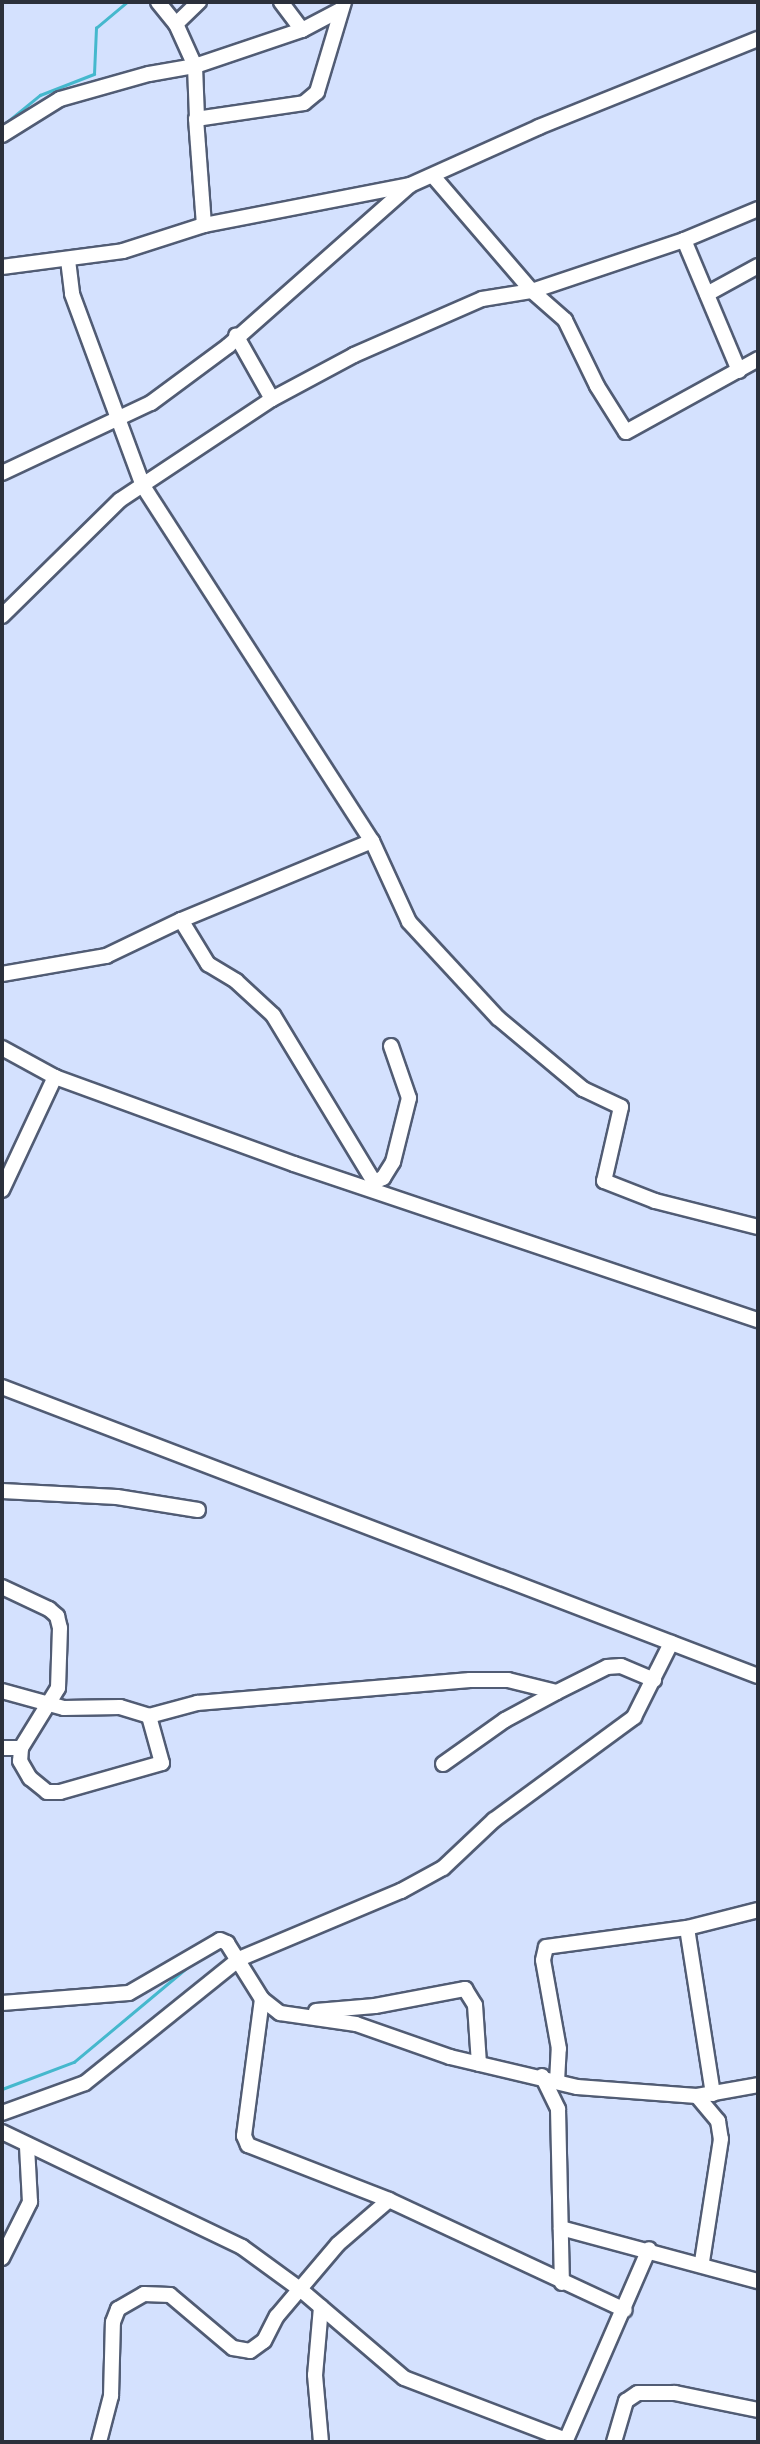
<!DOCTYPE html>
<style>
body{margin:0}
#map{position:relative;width:760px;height:2444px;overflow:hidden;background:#d4e1fe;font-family:Georgia,serif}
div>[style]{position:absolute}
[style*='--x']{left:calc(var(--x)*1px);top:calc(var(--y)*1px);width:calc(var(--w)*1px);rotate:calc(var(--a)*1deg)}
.stream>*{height:2.5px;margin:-1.25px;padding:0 1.25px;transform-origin:1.25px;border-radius:1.25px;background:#45b8cd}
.roads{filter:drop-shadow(2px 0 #515c74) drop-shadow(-2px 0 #515c74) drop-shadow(0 2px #515c74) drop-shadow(0 -2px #515c74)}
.minor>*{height:14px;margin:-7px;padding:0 7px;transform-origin:7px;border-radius:7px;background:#fff}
span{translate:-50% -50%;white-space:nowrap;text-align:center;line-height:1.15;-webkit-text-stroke:5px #fff;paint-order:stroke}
.frame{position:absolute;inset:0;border:4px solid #2b303b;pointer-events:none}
</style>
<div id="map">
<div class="stream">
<div style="--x:2;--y:126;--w:49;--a:-39.2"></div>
<div style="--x:40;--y:95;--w:58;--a:-21.3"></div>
<div style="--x:94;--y:74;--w:46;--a:-87.5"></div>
<div style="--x:96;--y:28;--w:40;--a:-40"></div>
<div style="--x:2;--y:2089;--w:77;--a:-20.6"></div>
<div style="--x:74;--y:2062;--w:153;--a:-39.9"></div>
</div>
<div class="roads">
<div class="minor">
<div style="--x:158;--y:2;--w:28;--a:51"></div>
<div style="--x:176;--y:24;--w:46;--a:65.7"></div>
<div style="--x:195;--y:66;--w:53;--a:87.8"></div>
<div style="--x:281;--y:2;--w:35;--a:53"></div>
<div style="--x:176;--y:24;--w:32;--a:-44"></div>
<div style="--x:2;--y:135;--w:68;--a:-31.8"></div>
<div style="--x:60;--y:99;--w:92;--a:-15.7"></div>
<div style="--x:149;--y:74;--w:47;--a:-9.9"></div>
<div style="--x:195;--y:66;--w:113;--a:-18.6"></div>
<div style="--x:302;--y:30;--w:41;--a:-27.8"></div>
<div style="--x:433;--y:176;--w:152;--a:49.3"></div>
<div style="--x:532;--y:291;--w:44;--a:41.3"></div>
<div style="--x:565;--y:320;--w:73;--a:64.1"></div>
<div style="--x:597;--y:386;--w:54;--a:57.8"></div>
<div style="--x:626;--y:432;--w:151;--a:-28.9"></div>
<div style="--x:204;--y:225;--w:106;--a:-94.3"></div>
<div style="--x:196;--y:119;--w:109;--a:-8.4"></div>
<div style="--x:304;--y:103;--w:17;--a:-40"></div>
<div style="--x:317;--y:92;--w:94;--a:-73.3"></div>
<div style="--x:684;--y:240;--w:142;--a:67.2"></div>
<div style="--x:68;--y:260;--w:34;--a:83"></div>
<div style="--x:72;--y:294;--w:205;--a:69.7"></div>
<div style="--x:143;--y:486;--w:422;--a:57.2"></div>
<div style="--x:372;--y:841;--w:89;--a:65.4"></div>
<div style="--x:409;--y:922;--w:131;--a:47.2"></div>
<div style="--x:498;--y:1018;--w:111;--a:39.9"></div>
<div style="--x:583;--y:1089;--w:42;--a:25.3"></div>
<div style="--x:621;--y:1107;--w:76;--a:102.9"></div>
<div style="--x:604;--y:1181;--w:55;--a:21.4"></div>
<div style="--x:655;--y:1201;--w:106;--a:14.2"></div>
<div style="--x:2;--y:267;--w:122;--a:-7.5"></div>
<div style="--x:123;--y:251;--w:85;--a:-17.8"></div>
<div style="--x:204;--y:225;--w:210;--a:-11"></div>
<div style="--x:410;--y:185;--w:141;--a:-24.2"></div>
<div style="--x:539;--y:127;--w:236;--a:-21.9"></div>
<div style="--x:707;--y:294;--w:58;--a:-28.8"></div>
<div style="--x:272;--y:399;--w:93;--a:-28.2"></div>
<div style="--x:354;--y:355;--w:140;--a:-23.6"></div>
<div style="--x:482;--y:299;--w:51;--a:-9.1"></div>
<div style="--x:532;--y:291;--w:160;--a:-18.5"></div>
<div style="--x:684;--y:240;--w:80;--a:-22.7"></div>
<div style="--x:2;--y:473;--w:165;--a:-25.2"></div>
<div style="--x:151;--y:403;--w:96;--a:-36.5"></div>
<div style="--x:228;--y:346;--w:242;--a:-41.5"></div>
<div style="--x:2;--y:616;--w:165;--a:-44.5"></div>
<div style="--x:120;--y:500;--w:182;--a:-33.6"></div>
<div style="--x:272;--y:399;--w:73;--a:-119.4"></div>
<div style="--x:372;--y:841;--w:207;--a:157.5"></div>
<div style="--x:181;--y:920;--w:52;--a:58.5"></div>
<div style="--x:208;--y:964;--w:33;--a:31"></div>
<div style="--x:236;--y:981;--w:50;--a:42.6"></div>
<div style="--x:273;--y:1015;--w:195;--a:58.8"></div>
<div style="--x:374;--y:1182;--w:7;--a:90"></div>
<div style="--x:2;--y:974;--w:106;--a:-9.8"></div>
<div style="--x:106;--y:956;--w:83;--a:-25.6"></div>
<div style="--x:2;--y:1048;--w:60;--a:28.7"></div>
<div style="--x:55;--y:1077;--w:254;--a:20"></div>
<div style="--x:294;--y:1164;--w:490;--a:18.6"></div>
<div style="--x:374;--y:1182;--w:10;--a:-24"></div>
<div style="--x:383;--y:1178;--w:19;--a:-58"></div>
<div style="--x:393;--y:1162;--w:66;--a:-76"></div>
<div style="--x:409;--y:1098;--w:55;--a:-109.1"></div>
<div style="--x:2;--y:1190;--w:125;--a:-64.9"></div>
<div style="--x:2;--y:1387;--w:809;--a:20.92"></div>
<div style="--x:2;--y:1491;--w:115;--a:3"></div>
<div style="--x:117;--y:1497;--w:82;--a:9.1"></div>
<div style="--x:2;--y:1587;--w:52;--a:25.1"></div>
<div style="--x:49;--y:1609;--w:11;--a:41"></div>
<div style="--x:57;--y:1616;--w:12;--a:76"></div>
<div style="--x:60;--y:1628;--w:60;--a:91.9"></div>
<div style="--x:58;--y:1688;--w:70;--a:121.7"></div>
<div style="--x:21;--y:1748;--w:13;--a:94"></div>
<div style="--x:20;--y:1761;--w:20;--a:60"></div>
<div style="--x:30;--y:1778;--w:22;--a:39"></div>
<div style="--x:47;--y:1792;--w:13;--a:0"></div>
<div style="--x:60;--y:1792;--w:106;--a:-15.9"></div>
<div style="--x:162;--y:1763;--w:49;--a:-105.5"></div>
<div style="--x:2;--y:1691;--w:64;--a:15.3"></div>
<div style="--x:64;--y:1708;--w:56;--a:-1"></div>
<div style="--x:120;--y:1707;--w:30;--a:17"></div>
<div style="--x:149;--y:1716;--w:50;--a:-15.2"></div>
<div style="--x:197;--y:1703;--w:274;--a:-4.8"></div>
<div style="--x:470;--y:1680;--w:38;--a:0"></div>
<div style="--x:508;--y:1680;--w:50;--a:13.8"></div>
<div style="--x:557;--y:1692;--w:56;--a:-26.6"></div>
<div style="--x:607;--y:1667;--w:14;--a:-4"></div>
<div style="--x:621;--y:1666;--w:36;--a:23"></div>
<div style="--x:2;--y:1748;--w:19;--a:0"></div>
<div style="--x:443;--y:1764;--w:76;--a:-35.4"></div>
<div style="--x:505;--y:1720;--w:59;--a:-28.3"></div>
<div style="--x:262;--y:1999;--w:138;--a:97.5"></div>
<div style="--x:244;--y:2136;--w:10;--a:66"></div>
<div style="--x:248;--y:2145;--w:151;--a:21.3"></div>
<div style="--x:389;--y:2200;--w:260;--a:25"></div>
<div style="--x:2;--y:2003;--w:127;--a:-4.5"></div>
<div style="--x:129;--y:1993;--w:105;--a:-30.2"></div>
<div style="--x:220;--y:1940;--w:8;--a:23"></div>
<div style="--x:227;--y:1943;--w:66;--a:58"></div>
<div style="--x:262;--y:1999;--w:23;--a:38"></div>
<div style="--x:280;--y:2013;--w:77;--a:8.2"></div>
<div style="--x:356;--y:2024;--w:100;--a:19.3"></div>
<div style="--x:450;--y:2057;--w:130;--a:13.3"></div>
<div style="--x:577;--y:2087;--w:120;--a:4.3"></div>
<div style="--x:697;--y:2096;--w:62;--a:-10.2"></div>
<div style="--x:316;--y:2011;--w:59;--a:-4.8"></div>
<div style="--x:375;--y:2006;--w:92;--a:-10.7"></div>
<div style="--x:465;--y:1989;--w:19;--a:58"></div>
<div style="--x:475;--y:2005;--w:59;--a:86.1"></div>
<div style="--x:542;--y:2076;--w:37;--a:64"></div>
<div style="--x:558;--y:2109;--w:174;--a:88.7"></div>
<div style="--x:557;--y:2082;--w:33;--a:-87"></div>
<div style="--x:559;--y:2049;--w:90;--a:-100.2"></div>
<div style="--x:543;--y:1960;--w:13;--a:-77"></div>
<div style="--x:546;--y:1947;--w:142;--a:-7.7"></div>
<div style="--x:713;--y:2094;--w:168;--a:-98.9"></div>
<div style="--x:687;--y:1928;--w:73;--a:-14.2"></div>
<div style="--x:697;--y:2096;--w:33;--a:50"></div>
<div style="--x:718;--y:2121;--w:18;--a:81"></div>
<div style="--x:721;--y:2139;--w:124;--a:98.8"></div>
<div style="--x:2;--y:2113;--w:88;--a:-19.9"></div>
<div style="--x:85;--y:2083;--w:198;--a:-38.8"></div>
<div style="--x:239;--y:1959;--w:176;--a:-22.8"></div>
<div style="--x:401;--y:1891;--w:48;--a:-28.7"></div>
<div style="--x:443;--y:1868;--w:70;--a:-43.3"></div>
<div style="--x:494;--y:1820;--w:174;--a:-36.3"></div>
<div style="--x:634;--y:1717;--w:83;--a:-63.4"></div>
<div style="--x:2;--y:2132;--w:266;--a:25.6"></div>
<div style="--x:242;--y:2247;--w:73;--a:36.1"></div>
<div style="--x:301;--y:2290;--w:135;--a:40.5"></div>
<div style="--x:404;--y:2378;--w:173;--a:20.9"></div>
<div style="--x:566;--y:2440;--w:208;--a:-66.5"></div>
<div style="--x:561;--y:2228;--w:204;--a:15.1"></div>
<div style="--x:2;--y:2258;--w:63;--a:-63.4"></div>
<div style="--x:30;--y:2202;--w:56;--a:-93.1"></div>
<div style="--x:321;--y:2307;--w:68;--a:95"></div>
<div style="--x:315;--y:2375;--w:67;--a:84.9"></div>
<div style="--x:99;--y:2442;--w:48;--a:-75.4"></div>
<div style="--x:111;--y:2396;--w:74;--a:-88.5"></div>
<div style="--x:113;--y:2322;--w:14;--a:-69"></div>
<div style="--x:118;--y:2309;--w:30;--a:-30"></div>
<div style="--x:144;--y:2294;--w:26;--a:2"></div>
<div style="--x:170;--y:2295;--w:82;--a:40.1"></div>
<div style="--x:233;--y:2348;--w:17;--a:10"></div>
<div style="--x:250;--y:2351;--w:17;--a:-36"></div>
<div style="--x:264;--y:2341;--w:28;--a:-63"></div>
<div style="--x:277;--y:2316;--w:94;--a:-49.7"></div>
<div style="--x:338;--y:2244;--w:67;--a:-40.8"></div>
<div style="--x:614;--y:2442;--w:43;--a:-73.7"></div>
<div style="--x:626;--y:2401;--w:14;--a:-34"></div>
<div style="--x:638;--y:2393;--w:37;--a:0"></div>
<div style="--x:675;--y:2393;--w:85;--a:11.6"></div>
</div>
</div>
<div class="frame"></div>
</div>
